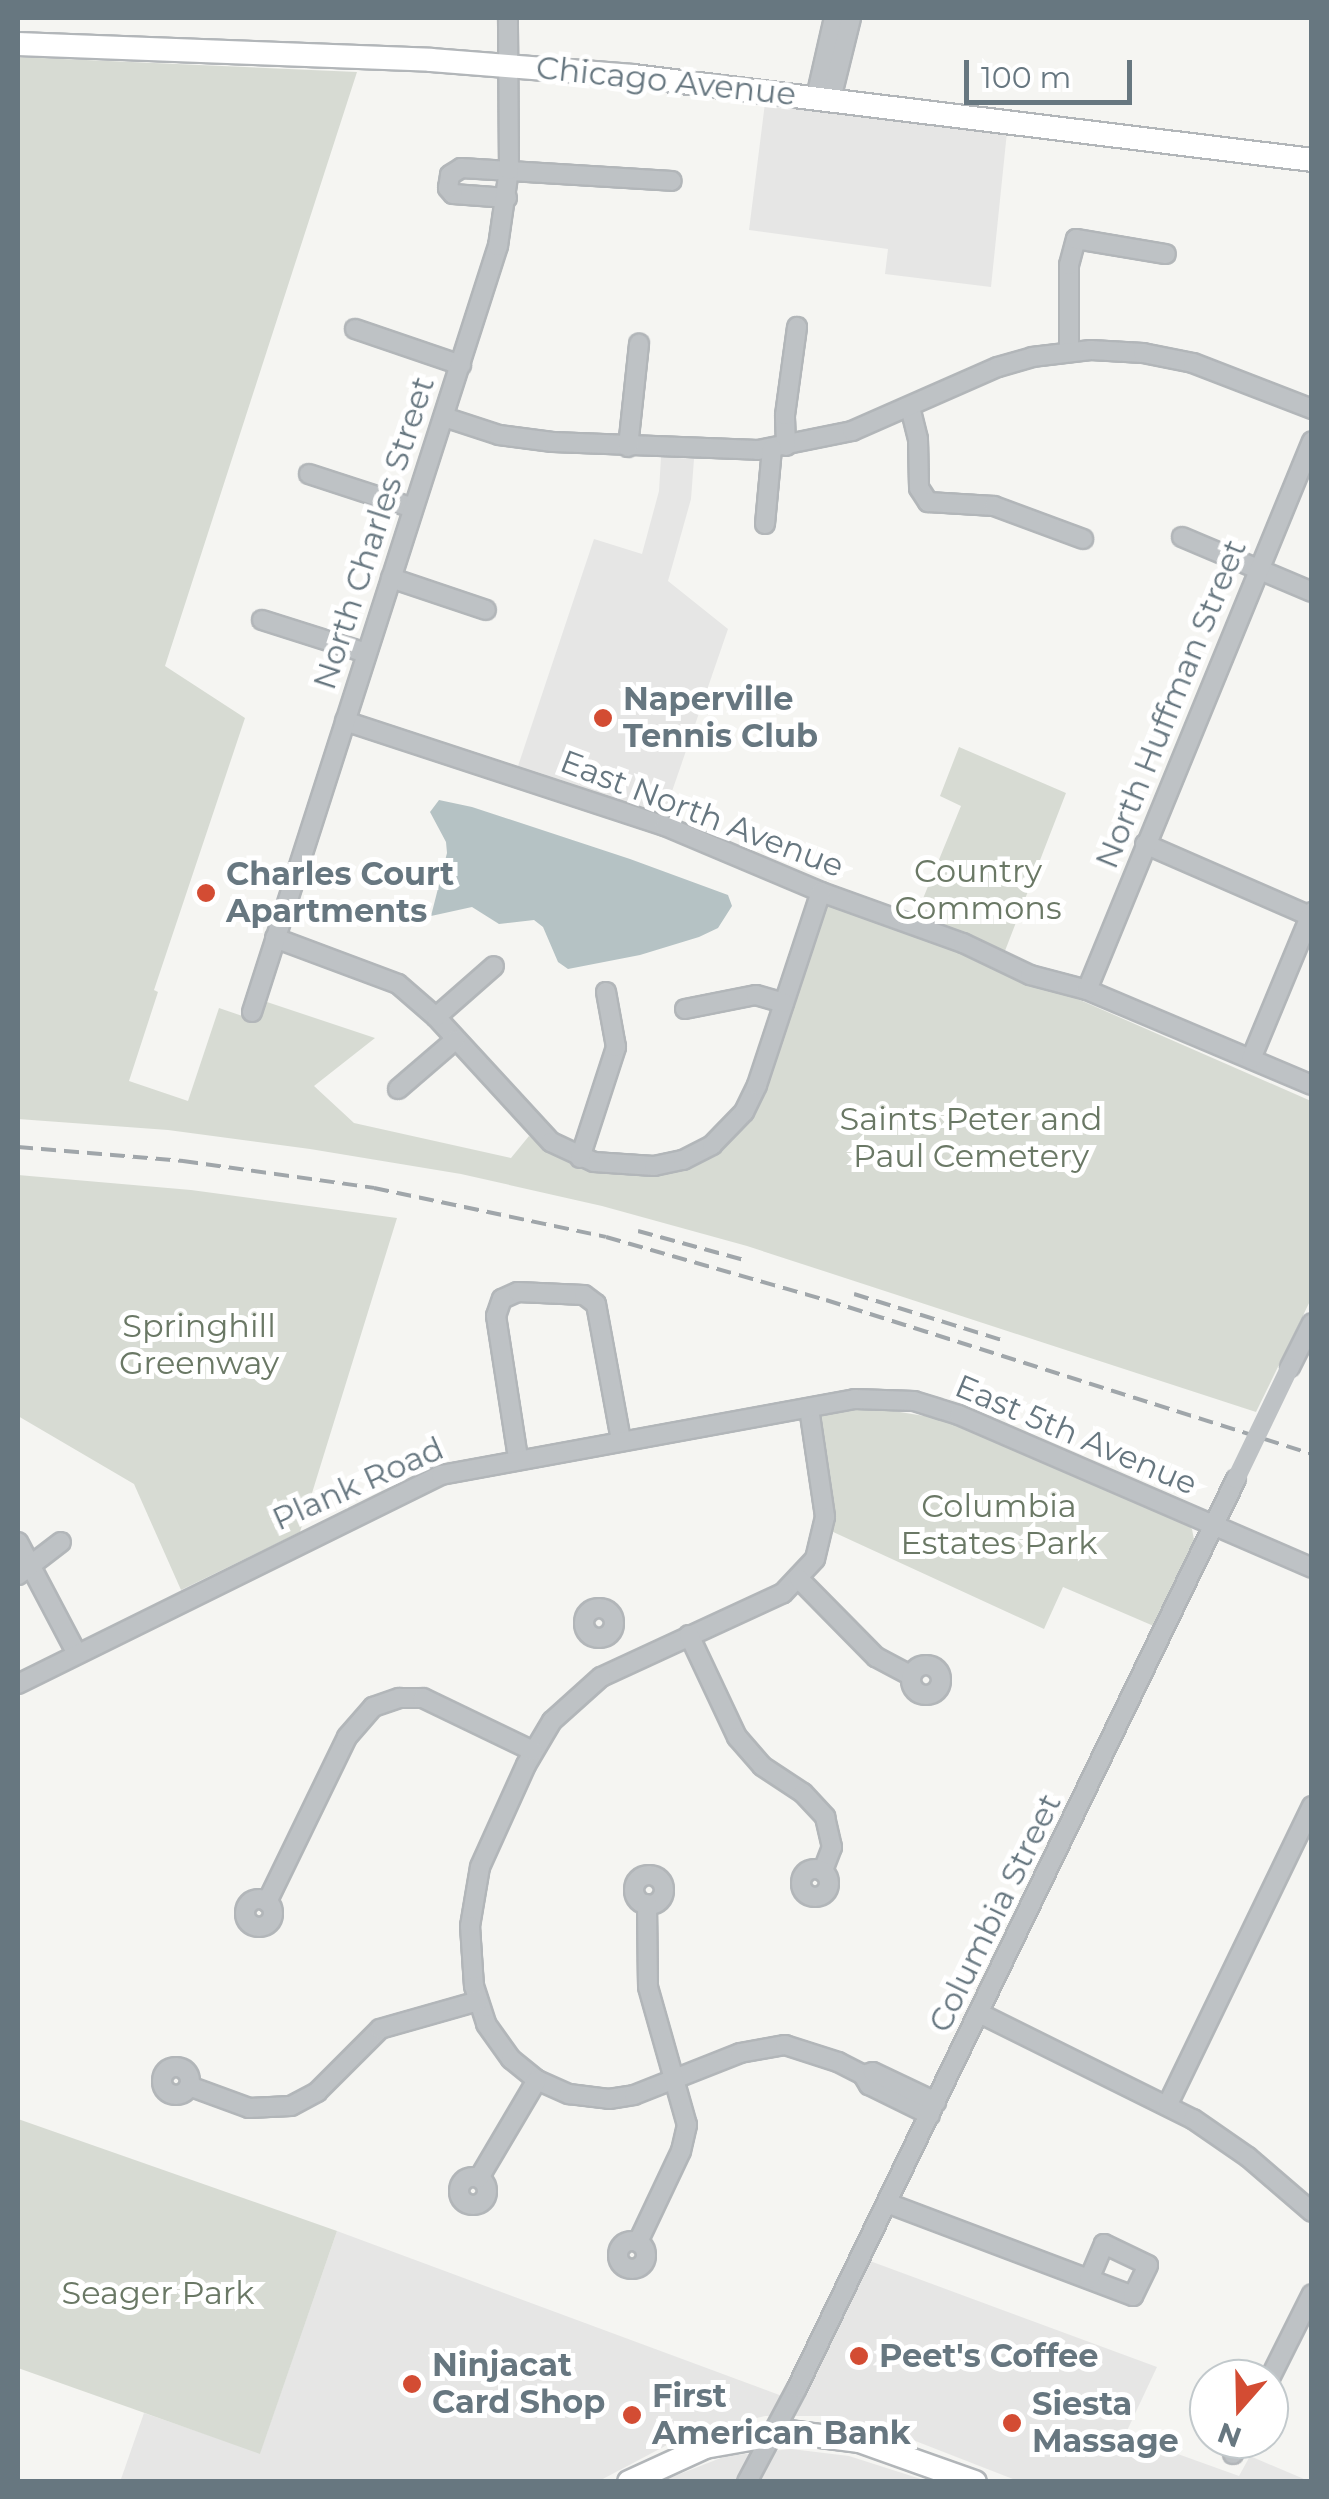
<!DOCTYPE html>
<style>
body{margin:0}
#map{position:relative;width:1329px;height:2499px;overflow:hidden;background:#f5f5f2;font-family:Montserrat,sans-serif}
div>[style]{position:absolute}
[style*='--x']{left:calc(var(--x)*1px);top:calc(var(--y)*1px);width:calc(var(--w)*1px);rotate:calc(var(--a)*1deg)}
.built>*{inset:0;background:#e6e6e5}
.green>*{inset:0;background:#d7dbd3}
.water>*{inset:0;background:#b5c2c4}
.roads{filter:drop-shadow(2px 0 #b2b6b9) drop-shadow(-2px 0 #b2b6b9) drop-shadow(0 2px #b2b6b9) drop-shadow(0 -2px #b2b6b9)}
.minor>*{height:18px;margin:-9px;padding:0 9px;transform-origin:9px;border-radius:9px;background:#bec2c5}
.minor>.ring{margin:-9px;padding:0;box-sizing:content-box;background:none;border:18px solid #bec2c5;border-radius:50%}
.major>*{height:22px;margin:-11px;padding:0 11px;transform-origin:11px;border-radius:11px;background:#fff}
.rail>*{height:4px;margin-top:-2px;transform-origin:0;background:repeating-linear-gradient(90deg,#a0a6aa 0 15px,transparent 0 23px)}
.minor-bridge>*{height:18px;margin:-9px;padding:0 9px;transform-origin:9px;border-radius:9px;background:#bec2c5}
.dots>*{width:28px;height:28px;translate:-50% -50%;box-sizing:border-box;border:5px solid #fff;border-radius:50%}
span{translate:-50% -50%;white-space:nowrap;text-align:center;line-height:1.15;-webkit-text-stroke:10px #fff;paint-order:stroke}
.street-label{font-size:32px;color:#677780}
.poi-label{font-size:32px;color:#677780;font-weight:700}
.left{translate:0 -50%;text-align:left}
.park-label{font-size:32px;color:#6a7865}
.frame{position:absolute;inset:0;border:20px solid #677780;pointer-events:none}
.north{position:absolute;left:1189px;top:2359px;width:100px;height:100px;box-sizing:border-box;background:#fff;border:2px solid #c2c9cc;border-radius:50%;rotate:200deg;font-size:28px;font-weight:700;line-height:40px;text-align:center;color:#677780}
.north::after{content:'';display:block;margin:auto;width:35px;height:45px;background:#d34c33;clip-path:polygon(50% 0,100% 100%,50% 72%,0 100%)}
.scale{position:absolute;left:964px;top:60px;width:168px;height:45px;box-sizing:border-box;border:5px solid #677780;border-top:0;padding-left:12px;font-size:30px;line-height:35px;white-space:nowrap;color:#677780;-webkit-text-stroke:8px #fff;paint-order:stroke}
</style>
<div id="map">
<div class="built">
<div style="clip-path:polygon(765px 103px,1007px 132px,991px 287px,885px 274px,888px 249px,749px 230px)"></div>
<div style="clip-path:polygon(661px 457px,694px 459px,691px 499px,668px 581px,728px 629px,658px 832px,512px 784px,594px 539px,642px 554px,659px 491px)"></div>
<div style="clip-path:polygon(337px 2231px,782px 2396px,851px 2254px,1157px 2367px,1125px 2435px,1239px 2476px,1250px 2456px,1311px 2482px,1018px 2481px,877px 2426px,832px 2416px,765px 2416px,686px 2435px,599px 2481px,120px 2482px,144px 2413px,260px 2453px)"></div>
<div style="clip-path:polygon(791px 2449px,849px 2456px,927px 2481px,659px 2482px,726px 2456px)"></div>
</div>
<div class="green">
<div style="clip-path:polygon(18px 57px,357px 72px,165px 666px,245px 718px,154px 990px,158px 992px,129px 1081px,188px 1101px,219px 1008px,257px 1021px,264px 1001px,375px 1038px,314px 1086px,354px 1123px,511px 1158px,529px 1136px,562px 1159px,601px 1173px,641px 1176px,676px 1171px,719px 1149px,754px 1109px,828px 899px,1000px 965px,1311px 1101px,1311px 1299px,1256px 1412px,747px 1246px,602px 1206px,461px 1174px,310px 1149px,168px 1130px,18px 1119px)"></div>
<div style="clip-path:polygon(959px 747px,1066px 793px,1003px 956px,915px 918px,961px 806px,940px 796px)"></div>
<div style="clip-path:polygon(18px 1175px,191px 1190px,397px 1218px,300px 1532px,181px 1590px,134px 1484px,18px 1416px)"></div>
<div style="clip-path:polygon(869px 1407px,943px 1419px,1186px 1523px,1192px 1529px,1195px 1545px,1156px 1627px,1063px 1587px,1044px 1629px,831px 1531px,818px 1421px,822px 1415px)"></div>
<div style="clip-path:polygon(18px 2119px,337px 2231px,260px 2454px,18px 2368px)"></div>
</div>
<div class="water">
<div style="clip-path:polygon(439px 800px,472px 807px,630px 859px,728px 895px,732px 906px,718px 928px,699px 937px,640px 955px,568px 969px,558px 962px,543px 927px,534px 920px,499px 924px,472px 907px,431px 916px,447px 853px,446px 842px,430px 812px)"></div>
</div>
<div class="roads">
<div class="minor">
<div style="--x:816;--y:97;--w:81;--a:-77.2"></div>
<div style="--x:831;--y:99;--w:83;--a:-76.1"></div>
<div style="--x:507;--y:198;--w:54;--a:-175.8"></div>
<div style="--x:453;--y:194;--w:8;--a:-130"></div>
<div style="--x:448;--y:188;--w:13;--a:-81"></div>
<div style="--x:450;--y:175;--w:13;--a:-32"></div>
<div style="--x:461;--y:168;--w:211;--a:3.5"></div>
<div style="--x:355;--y:329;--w:112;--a:18.8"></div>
<div style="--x:1069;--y:352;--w:87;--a:-90"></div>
<div style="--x:1069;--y:265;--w:27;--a:-75"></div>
<div style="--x:1076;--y:239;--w:91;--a:9.5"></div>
<div style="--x:910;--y:407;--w:33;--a:76"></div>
<div style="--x:918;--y:439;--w:49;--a:88.8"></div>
<div style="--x:919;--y:488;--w:17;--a:57"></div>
<div style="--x:928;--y:502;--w:66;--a:3.5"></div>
<div style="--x:994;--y:506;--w:95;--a:20.3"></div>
<div style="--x:444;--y:417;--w:58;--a:18.1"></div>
<div style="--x:499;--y:435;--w:54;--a:7.4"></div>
<div style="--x:553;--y:442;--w:205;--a:2.2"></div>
<div style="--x:758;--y:450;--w:96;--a:-11.4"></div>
<div style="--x:852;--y:431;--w:159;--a:-23.7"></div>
<div style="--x:998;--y:367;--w:35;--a:-16"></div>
<div style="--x:1032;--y:357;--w:59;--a:-6.8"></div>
<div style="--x:1091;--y:350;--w:52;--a:3.3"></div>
<div style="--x:1143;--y:353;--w:51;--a:11.3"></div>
<div style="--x:1193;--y:363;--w:128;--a:21.1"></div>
<div style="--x:786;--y:446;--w:31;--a:-92"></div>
<div style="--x:785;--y:415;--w:89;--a:-82.2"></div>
<div style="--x:628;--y:447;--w:104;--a:-83.9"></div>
<div style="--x:309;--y:474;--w:109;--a:18.1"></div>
<div style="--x:765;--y:524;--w:76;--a:-84.7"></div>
<div style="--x:1182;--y:537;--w:141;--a:22.9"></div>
<div style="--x:391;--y:578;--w:100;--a:18.6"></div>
<div style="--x:262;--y:620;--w:109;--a:17.6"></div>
<div style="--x:345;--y:721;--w:337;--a:18.2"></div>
<div style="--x:665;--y:826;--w:169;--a:22.9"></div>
<div style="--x:821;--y:892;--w:151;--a:19.8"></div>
<div style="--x:963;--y:943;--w:74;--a:25.5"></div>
<div style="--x:1030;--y:975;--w:59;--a:14.7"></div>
<div style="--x:1087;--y:990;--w:244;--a:22.9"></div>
<div style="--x:1145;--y:844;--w:182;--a:23.6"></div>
<div style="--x:275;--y:938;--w:131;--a:20.5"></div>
<div style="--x:398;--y:984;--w:50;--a:41"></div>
<div style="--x:436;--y:1017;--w:170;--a:47.4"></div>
<div style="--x:551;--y:1142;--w:47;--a:24.9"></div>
<div style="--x:594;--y:1162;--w:60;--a:3.8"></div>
<div style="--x:654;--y:1166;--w:30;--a:-12"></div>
<div style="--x:683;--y:1160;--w:33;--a:-27"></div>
<div style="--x:712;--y:1145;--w:46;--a:-45.9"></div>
<div style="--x:744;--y:1112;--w:30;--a:-64"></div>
<div style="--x:757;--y:1085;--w:203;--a:-71.7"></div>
<div style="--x:1087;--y:990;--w:593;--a:-67.71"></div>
<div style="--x:685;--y:1009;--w:72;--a:-11.2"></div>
<div style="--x:756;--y:995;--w:29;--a:16"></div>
<div style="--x:252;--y:1012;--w:805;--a:-72.2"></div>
<div style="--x:498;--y:246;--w:77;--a:-81.8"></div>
<div style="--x:509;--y:170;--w:152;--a:-90.4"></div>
<div style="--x:436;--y:1017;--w:77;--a:-41.3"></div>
<div style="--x:1251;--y:1059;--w:159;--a:-67.5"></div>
<div style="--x:398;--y:1089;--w:75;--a:-40.7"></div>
<div style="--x:580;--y:1158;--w:117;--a:-72"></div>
<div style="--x:616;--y:1047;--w:56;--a:-100.3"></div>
<div style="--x:1290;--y:1367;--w:49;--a:-63.4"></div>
<div style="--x:809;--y:1408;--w:110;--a:81.6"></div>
<div style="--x:825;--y:1517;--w:43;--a:103.4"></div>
<div style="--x:815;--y:1559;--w:47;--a:133.3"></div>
<div style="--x:783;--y:1593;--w:200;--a:155.2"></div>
<div style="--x:601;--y:1677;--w:66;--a:138.1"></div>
<div style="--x:552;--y:1721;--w:51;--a:120.6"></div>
<div style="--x:526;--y:1765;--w:112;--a:114.3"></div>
<div style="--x:480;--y:1867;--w:60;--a:99.6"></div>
<div style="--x:470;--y:1926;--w:60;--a:86.2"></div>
<div style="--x:474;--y:1986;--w:40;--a:72"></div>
<div style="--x:486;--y:2024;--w:43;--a:54.5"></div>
<div style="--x:511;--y:2059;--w:33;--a:39"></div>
<div style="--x:537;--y:2080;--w:35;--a:24"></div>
<div style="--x:569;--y:2094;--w:40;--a:7.1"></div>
<div style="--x:609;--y:2099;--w:25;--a:-9"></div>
<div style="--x:634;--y:2095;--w:114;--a:-21.6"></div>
<div style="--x:740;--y:2053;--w:46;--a:-10.1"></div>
<div style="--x:785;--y:2045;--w:56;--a:17.8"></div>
<div style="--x:838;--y:2062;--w:28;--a:27"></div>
<div style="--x:863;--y:2075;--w:12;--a:59"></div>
<div style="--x:869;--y:2085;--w:68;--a:26.2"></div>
<div style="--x:518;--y:1458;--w:144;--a:-98.8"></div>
<div style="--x:496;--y:1316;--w:18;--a:-71"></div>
<div style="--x:502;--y:1299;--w:17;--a:-24"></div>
<div style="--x:518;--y:1292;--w:66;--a:2.6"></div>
<div style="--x:584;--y:1295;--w:15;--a:37"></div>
<div style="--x:596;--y:1304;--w:138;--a:79.6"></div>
<div style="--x:18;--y:1542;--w:124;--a:62.2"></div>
<div style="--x:18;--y:1575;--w:54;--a:-37.5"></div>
<div style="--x:799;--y:1579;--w:110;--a:45.4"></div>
<div style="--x:876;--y:1657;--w:40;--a:28"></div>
<div class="ring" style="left:584px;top:1608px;width:12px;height:12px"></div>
<div style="--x:689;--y:1635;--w:113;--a:64.8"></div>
<div style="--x:737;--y:1737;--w:38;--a:49"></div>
<div style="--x:762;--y:1766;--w:49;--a:33.4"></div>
<div style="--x:803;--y:1793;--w:33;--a:47"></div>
<div style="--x:825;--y:1817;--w:31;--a:77"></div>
<div style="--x:832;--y:1847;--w:26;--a:111"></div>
<div class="ring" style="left:911px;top:1665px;width:12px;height:12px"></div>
<div style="--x:18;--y:1684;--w:472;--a:-26.3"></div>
<div style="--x:441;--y:1475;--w:421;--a:-10.4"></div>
<div style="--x:855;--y:1399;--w:59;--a:1.9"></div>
<div style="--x:914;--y:1401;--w:47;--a:17.3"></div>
<div style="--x:959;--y:1415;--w:385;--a:23.4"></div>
<div class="ring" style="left:801px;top:1869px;width:10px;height:10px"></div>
<div class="ring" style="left:634px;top:1875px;width:12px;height:12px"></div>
<div class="ring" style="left:245px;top:1899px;width:10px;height:10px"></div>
<div style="--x:267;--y:1902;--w:183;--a:-64.1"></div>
<div style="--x:347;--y:1737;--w:40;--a:-49"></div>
<div style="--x:373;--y:1707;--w:28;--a:-19"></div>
<div style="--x:399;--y:1698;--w:24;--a:0"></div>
<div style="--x:423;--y:1698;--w:122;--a:25.7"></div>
<div style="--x:979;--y:2013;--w:239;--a:26.4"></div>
<div style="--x:1193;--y:2119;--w:67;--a:34.6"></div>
<div style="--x:1248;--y:2157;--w:84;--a:40.7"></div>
<div class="ring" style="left:162px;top:2067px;width:10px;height:10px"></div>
<div style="--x:863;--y:2075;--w:10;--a:-17"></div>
<div style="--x:873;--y:2072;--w:70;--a:25.5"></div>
<div style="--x:189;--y:2086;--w:64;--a:20.1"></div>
<div style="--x:249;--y:2108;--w:42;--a:-2.7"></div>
<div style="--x:291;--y:2106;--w:30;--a:-28"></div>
<div style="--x:317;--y:2092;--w:89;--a:-45"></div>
<div style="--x:380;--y:2029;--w:102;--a:-15.9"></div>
<div style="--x:1168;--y:2104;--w:331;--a:-64.2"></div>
<div class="ring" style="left:459px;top:2177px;width:10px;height:10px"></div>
<div style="--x:479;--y:2178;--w:114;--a:-59.4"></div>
<div style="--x:887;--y:2203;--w:263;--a:20.7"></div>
<div style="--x:1133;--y:2296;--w:34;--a:-64"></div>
<div style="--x:1148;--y:2265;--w:49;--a:-154.5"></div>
<div style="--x:1104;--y:2244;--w:38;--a:113"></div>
<div class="ring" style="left:618px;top:2241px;width:10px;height:10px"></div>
<div style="--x:638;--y:2242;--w:101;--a:-64.7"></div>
<div style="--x:681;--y:2151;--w:27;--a:-77"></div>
<div style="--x:687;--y:2125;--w:143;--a:-105.8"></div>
<div style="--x:648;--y:1987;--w:83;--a:-90.7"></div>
<div style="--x:1269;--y:2380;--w:96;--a:-63.4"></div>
<div style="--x:1233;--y:2454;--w:17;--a:-65"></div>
<div style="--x:747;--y:2482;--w:106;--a:-62"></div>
<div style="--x:797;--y:2388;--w:1009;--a:-64.22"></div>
</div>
<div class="major">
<div style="--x:18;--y:44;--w:413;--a:2.2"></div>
<div style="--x:431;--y:60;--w:203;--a:4.5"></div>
<div style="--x:633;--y:76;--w:684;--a:7.05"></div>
<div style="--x:629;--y:2482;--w:84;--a:-24.7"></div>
<div style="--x:705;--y:2447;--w:85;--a:-10.1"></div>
<div style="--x:789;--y:2432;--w:71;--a:7.3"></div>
<div style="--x:859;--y:2441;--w:123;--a:19.5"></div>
</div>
</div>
<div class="rail">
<div style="--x:18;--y:1147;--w:166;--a:4.8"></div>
<div style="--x:183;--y:1161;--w:193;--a:8"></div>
<div style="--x:374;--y:1188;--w:237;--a:11.9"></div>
<div style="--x:606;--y:1237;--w:229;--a:16"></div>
<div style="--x:826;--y:1300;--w:510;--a:17.58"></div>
<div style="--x:638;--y:1231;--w:110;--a:15.3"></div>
<div style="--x:854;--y:1294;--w:155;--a:17.3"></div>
</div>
<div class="minor-bridge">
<div style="--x:1236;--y:1479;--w:124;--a:-64.3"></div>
</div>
<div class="dots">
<div style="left:603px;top:718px;background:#d34c33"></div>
<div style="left:206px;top:893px;background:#d34c33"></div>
<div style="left:859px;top:2356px;background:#d34c33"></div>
<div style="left:412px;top:2384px;background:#d34c33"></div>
<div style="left:632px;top:2415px;background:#d34c33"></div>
<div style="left:1012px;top:2423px;background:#d34c33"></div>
</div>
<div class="street-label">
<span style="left:666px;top:81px;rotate:6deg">Chicago Avenue</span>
<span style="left:374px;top:533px;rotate:-72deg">North Charles Street</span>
<span style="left:1171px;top:704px;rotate:-68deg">North Huffman Street</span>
<span style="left:702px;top:814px;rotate:21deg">East North Avenue</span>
<span style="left:1076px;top:1435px;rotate:23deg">East 5th Avenue</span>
<span style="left:358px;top:1484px;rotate:-24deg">Plank Road</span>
<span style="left:995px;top:1913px;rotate:-64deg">Columbia Street</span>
</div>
<div class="poi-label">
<span class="left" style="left:623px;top:718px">Naperville<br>Tennis Club</span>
<span class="left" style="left:226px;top:893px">Charles Court<br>Apartments</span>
<span class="left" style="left:879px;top:2356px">Peet's Coffee</span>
<span class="left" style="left:432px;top:2384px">Ninjacat<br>Card Shop</span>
<span class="left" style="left:652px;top:2415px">First<br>American Bank</span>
<span class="left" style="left:1032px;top:2423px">Siesta<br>Massage</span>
</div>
<div class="park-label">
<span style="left:978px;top:890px">Country<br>Commons</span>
<span style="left:971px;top:1138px">Saints Peter and<br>Paul Cemetery</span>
<span style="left:199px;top:1345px">Springhill<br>Greenway</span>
<span style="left:999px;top:1525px">Columbia<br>Estates Park</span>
<span style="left:158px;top:2293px">Seager Park</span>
</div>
<div class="frame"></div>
<div class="north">N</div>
<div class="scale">100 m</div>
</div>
